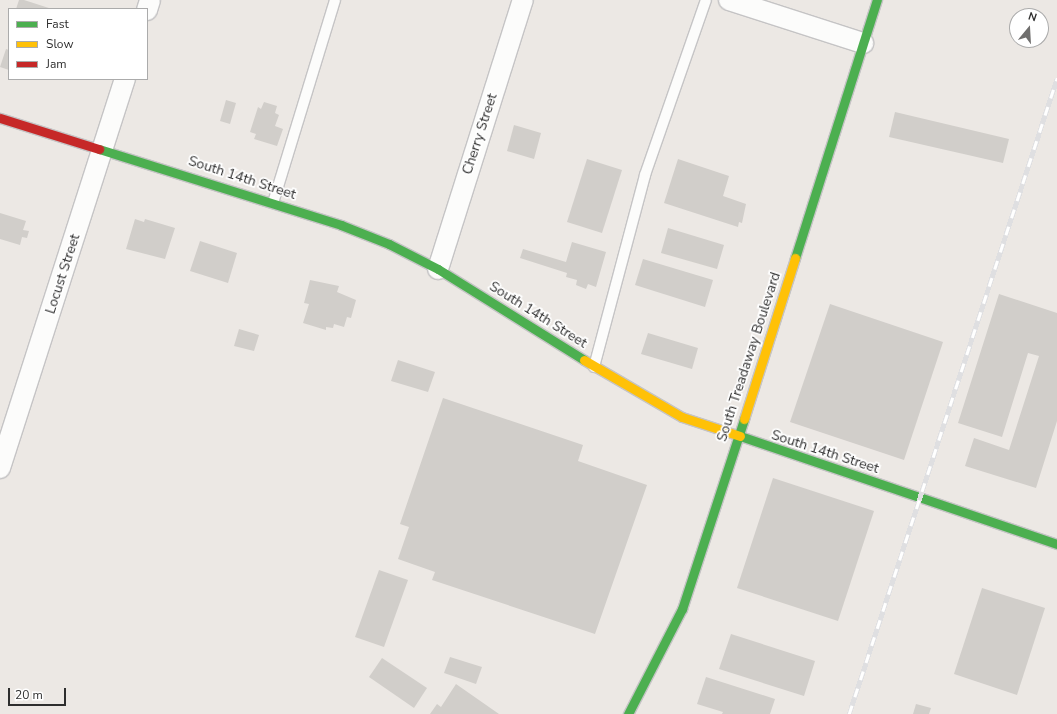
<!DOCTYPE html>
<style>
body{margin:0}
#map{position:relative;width:1057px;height:714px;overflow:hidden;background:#ece8e4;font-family:"Nunito Sans",sans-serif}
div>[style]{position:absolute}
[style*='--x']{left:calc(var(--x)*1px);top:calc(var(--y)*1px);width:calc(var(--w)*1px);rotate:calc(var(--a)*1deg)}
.building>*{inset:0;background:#d1ceca}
.roads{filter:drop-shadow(1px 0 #c5c4c5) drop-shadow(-1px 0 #c5c4c5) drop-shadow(0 1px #c5c4c5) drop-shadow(0 -1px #c5c4c5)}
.lane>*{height:10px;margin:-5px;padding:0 5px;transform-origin:5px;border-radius:5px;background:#fcfcfb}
.street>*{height:20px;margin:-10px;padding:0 10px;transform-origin:10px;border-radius:10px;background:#fcfcfb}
.fast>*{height:9px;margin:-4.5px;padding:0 4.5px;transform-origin:4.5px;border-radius:4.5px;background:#4caf50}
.slow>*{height:9px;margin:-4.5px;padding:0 4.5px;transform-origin:4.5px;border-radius:4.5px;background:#ffc107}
.jam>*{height:9px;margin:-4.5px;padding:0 4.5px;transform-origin:4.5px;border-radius:4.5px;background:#c62828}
.rail>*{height:4.5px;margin-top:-2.25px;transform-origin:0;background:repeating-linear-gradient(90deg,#fff 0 9px,#dfdfe1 0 18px);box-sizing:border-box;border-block:1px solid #dfdfe1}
span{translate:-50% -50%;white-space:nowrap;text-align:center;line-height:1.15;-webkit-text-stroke:3.5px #fff;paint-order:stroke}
.street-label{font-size:14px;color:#2e2e2e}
.legend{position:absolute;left:8px;top:8px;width:140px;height:72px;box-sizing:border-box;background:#fff;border:1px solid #ababab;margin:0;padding:5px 7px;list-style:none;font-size:12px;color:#2e2e2e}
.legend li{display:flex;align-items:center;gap:8px;height:20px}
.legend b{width:20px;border:1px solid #ababab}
.north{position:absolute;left:1009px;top:8px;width:40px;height:40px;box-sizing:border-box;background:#fff;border:1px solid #ababab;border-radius:50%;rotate:18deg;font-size:11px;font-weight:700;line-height:16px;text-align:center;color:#2e2e2e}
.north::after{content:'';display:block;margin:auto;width:14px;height:18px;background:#706f6e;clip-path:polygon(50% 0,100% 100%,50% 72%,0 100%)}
.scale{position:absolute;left:8px;top:688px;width:58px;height:18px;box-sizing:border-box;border:2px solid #2e2e2e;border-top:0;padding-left:5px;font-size:12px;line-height:14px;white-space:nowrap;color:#2e2e2e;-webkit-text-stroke:3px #fff;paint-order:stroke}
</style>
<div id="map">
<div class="building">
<div style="clip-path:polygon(19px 0,24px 0,52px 9px,16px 9px)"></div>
<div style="clip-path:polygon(6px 49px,9px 50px,9px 70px,0 67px)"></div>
<div style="clip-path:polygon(226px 100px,236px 103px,230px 124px,220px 121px)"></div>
<div style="clip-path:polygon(264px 102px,277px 106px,275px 113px,279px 115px,275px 126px,283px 129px,277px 146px,254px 139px,256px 134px,250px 132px,258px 107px,261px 109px)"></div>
<div style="clip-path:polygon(895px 112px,1009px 139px,1003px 163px,889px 137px)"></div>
<div style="clip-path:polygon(514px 125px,541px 133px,534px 159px,507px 151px)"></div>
<div style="clip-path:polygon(587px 159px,622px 170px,602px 233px,567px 222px)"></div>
<div style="clip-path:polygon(678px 159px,729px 176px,723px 196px,746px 204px,742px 223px,739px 222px,738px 227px,664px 203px)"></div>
<div style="clip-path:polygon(0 213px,26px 221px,23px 230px,29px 231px,27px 238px,22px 237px,20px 245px,0 239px)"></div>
<div style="clip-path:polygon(135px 219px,144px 222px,145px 219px,175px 228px,165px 259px,126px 249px)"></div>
<div style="clip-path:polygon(668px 228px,724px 245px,717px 269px,661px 253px)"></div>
<div style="clip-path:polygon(200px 241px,237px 253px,228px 283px,190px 271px)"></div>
<div style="clip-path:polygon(572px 242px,606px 252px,596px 287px,588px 284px,586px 289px,576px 285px,577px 280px,566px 277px,567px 273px,520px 258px,523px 249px,566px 262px)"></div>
<div style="clip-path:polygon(643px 259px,713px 280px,705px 307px,635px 285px)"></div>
<div style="clip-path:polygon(310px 280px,339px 286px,337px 292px,356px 300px,351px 318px,347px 317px,344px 327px,334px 324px,333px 328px,326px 327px,326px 330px,303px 323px,309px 304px,304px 303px)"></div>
<div style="clip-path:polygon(999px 294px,1057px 313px,1057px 421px,1036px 488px,965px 466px,974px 438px,1009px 450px,1039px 356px,1028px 353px,1002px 437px,958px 423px)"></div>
<div style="clip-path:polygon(830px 304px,943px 342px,904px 460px,790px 422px)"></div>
<div style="clip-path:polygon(239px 329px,259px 335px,254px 351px,234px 346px)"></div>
<div style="clip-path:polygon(648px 333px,698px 348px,692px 369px,641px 354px)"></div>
<div style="clip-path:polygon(398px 360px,435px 372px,428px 392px,391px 381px)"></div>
<div style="clip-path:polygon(443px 398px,583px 445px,578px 461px,647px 485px,595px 634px,432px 580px,435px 572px,398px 559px,409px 527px,400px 524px)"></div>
<div style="clip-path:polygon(773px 478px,874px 511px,838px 621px,737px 588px)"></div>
<div style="clip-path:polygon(379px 570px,408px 580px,384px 647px,355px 637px)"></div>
<div style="clip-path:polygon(982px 588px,1045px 608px,1017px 695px,954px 674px)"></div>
<div style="clip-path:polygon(731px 634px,815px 661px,804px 696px,719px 669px)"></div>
<div style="clip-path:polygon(450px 657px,482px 667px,476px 684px,444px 673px)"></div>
<div style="clip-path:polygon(382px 658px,427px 688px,414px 708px,369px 677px)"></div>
<div style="clip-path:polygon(706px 677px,775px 699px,770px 714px,722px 714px,723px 712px,697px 704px)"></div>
<div style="clip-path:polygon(456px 684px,499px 714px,430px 714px,437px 704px,441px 707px)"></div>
<div style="clip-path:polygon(916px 704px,931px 708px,929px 714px,913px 714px)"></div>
</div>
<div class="roads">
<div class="lane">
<div style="--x:273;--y:203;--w:212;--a:-73"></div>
<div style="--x:594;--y:367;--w:199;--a:-75.1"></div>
<div style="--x:645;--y:175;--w:185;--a:-70.8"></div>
</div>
<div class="street">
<div style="--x:729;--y:0;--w:141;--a:17.8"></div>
<div style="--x:147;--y:10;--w:10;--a:-73"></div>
<div style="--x:438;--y:269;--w:282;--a:-72.5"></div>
<div style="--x:0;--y:468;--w:409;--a:-72.2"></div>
</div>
<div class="fast">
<div style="--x:99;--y:149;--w:254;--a:17.4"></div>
<div style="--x:341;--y:225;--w:52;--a:21.6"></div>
<div style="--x:389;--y:244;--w:55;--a:27"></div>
<div style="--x:438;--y:269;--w:172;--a:31.9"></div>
<div style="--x:795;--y:258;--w:271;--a:-72.4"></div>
<div style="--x:740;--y:436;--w:335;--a:18.8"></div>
<div style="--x:628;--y:714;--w:118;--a:-62.8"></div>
<div style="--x:682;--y:609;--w:200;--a:-71.9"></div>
</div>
<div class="slow">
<div style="--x:584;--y:360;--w:113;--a:30.2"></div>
<div style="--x:682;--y:417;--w:61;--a:18.1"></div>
<div style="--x:744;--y:419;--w:169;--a:-72.4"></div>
</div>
<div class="jam">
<div style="--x:0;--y:118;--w:104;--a:17.4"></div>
</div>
</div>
<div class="rail">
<div style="--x:849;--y:714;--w:669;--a:-71.89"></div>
</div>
<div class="street-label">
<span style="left:480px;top:134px;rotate:-72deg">Cherry Street</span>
<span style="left:242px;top:178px;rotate:18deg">South 14th Street</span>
<span style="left:63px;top:274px;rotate:-72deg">Locust Street</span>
<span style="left:538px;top:315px;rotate:32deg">South 14th Street</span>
<span style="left:749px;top:357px;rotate:-72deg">South Treadaway Boulevard</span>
<span style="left:825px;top:452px;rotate:18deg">South 14th Street</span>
</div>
<ul class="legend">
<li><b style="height:5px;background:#4caf50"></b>Fast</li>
<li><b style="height:5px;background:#ffc107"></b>Slow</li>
<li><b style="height:5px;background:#c62828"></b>Jam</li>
</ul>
<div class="north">N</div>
<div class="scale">20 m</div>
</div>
